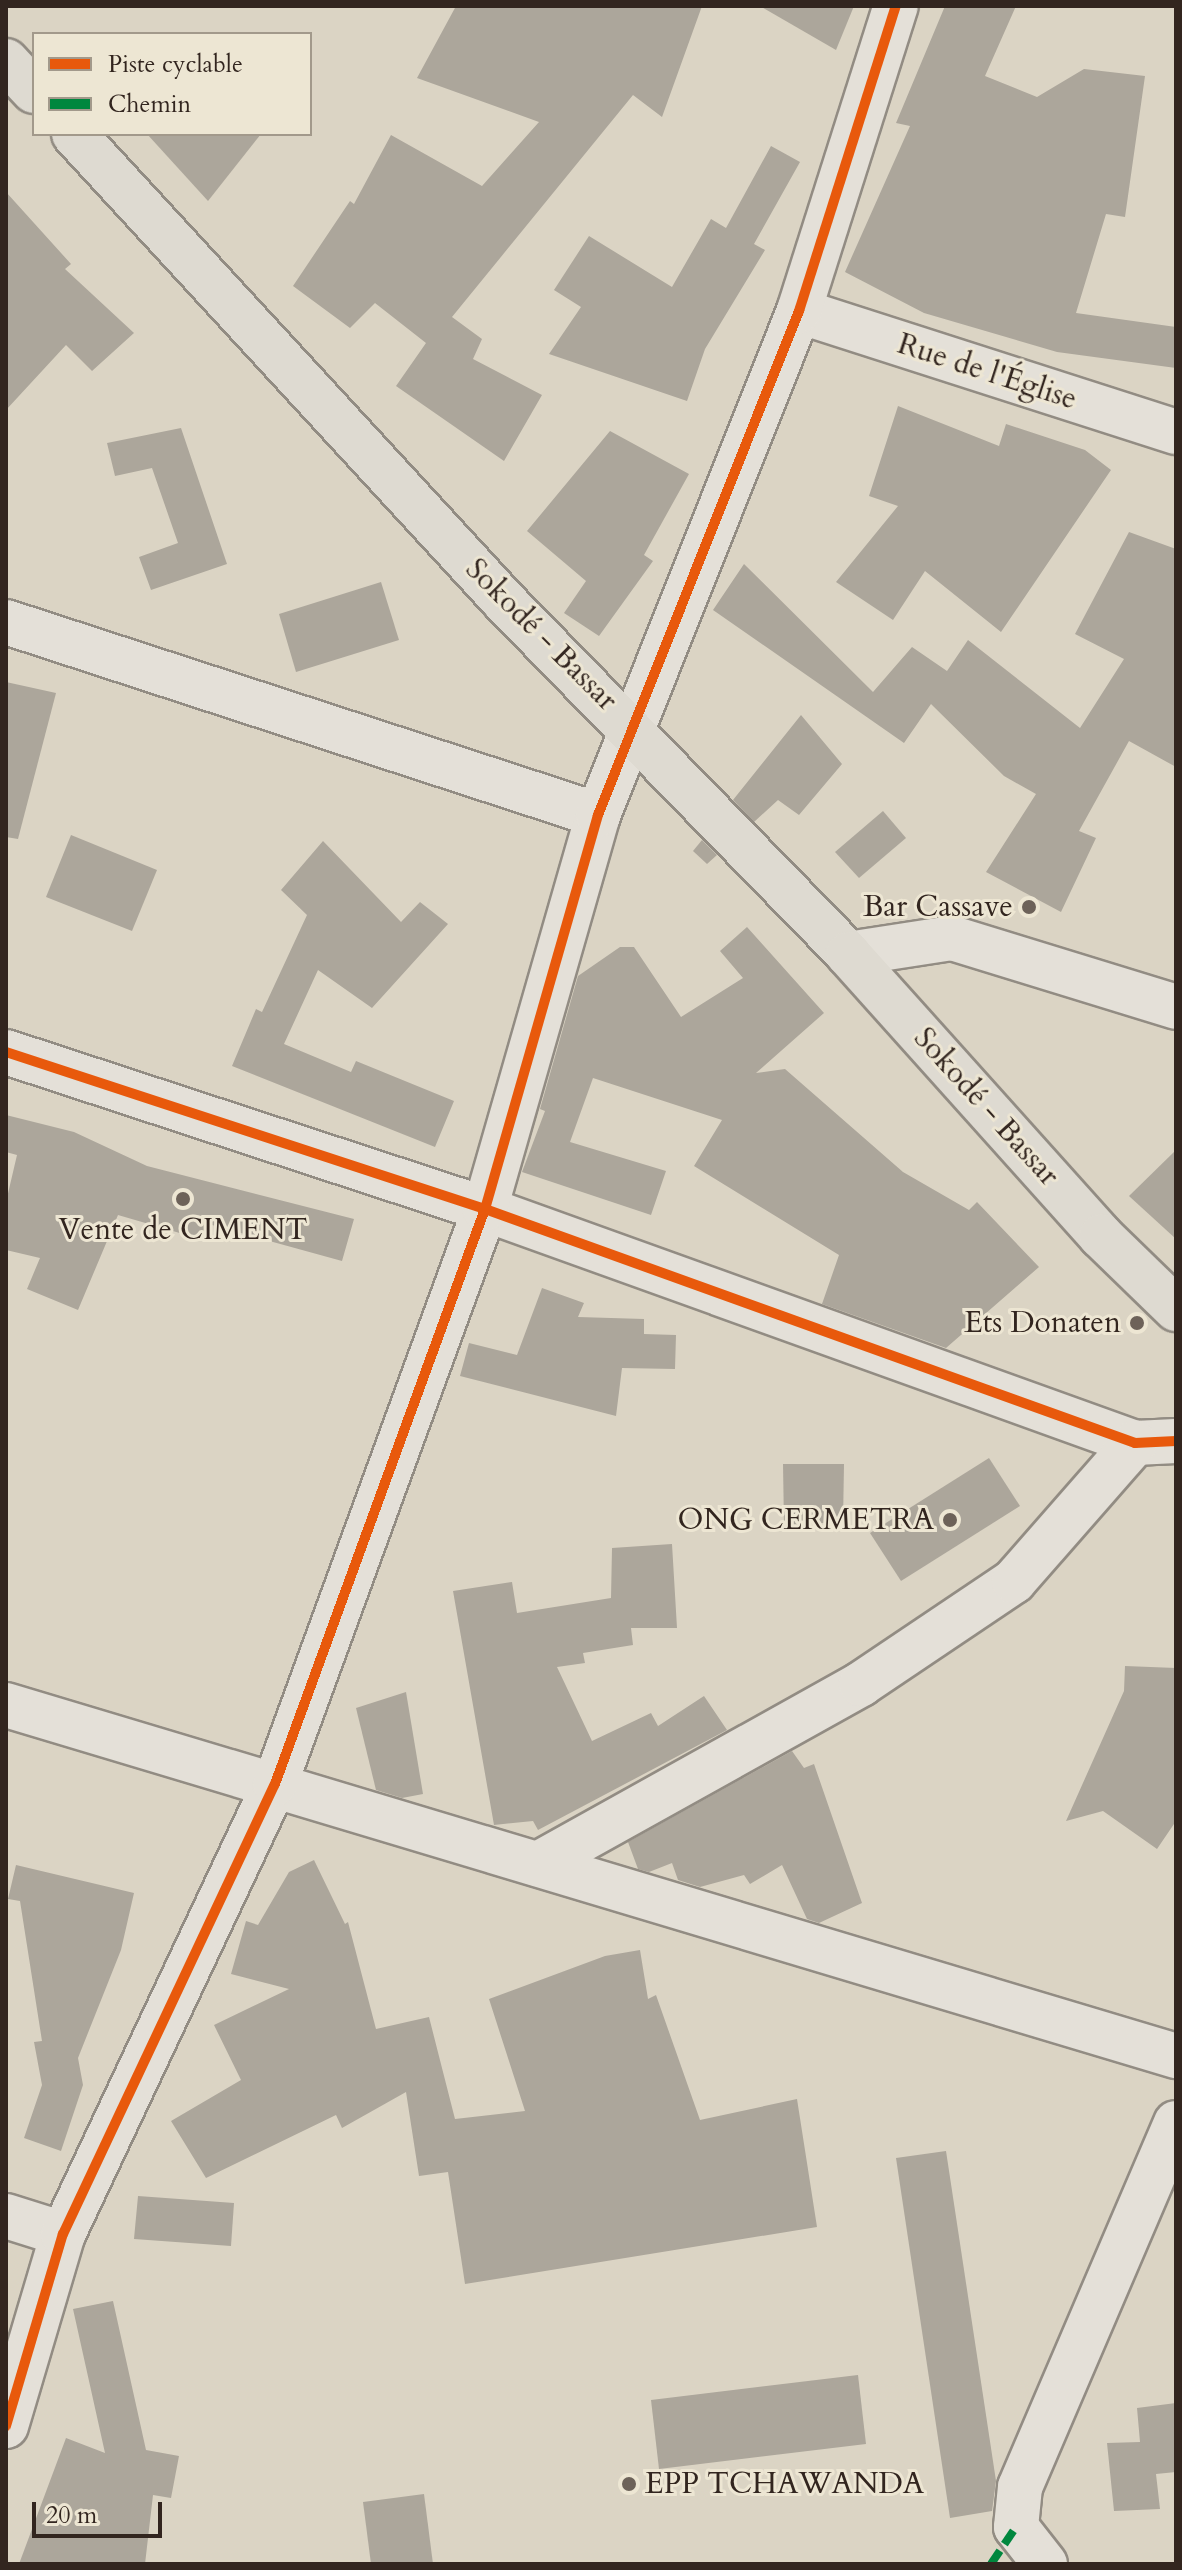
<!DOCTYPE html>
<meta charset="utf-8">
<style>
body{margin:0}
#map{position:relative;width:1182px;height:2570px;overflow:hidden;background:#dbd4c4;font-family:Cardo,serif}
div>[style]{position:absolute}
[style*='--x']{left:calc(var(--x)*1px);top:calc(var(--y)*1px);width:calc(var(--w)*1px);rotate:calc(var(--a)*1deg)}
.building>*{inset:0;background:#aca69b}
.roads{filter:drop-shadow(2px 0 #928c83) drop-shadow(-2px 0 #928c83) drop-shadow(0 2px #928c83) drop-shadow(0 -2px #928c83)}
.street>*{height:44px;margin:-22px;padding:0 22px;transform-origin:22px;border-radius:22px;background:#e4e0d8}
.primary>*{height:44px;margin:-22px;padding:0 22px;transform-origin:22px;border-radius:22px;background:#dedad1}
.quiet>*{height:8px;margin-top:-4px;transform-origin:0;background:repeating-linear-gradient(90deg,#00873e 0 16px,transparent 0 24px)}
.cycleway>*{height:10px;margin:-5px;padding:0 5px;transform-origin:5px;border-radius:5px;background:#e8590c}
.dots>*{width:22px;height:22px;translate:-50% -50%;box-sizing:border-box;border:4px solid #ede6d3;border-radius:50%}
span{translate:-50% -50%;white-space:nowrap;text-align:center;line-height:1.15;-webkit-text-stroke:6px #ede6d3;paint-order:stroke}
.street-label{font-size:30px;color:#32251f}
.poi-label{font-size:30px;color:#32251f}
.right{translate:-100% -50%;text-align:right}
.left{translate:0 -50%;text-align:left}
.frame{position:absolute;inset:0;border:8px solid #32251f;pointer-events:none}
.legend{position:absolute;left:32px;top:32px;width:280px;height:104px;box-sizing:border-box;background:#ede6d3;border:2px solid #a2998b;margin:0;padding:10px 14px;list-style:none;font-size:24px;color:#32251f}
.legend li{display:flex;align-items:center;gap:16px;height:40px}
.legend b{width:40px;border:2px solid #a2998b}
.scale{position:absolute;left:32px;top:2502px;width:130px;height:36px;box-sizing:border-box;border:4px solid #32251f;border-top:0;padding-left:10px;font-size:24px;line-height:28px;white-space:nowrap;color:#32251f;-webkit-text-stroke:6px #ede6d3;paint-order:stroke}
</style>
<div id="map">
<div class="building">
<div style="clip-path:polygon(456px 6px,702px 6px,662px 117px,633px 95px,452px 317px,482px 339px,473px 359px,542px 395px,504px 461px,396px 386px,426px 343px,375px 303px,350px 328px,293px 286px,350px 201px,354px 204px,391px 135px,482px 186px,539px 122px,417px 78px)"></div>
<div style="clip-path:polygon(760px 6px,854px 6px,836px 50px)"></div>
<div style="clip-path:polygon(945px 6px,1016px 6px,985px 76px,1037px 97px,1084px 69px,1145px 76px,1125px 217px,1106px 214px,1076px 313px,1176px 327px,1176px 368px,1057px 352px,924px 313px,845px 272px,910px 126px,896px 123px)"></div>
<div style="clip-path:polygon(147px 134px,261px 134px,208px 201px)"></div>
<div style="clip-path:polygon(771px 146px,800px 162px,754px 244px,765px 250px,705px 349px,687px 401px,549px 354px,581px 307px,554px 290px,589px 236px,672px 287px,711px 219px,726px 228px)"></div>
<div style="clip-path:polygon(6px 192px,71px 264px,65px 269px,134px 333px,92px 371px,66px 345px,6px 410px)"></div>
<div style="clip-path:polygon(898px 406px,999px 446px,1006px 424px,1085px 450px,1111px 470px,1001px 632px,925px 571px,893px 620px,836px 582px,898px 506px,869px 496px)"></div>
<div style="clip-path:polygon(181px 428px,227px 564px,151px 590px,139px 557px,178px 543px,152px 468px,115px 476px,107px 443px)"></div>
<div style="clip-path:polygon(610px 431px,689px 474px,644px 555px,653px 561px,599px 636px,564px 613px,586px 581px,527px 531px)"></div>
<div style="clip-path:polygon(1129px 532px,1176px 549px,1176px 767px,1129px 741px,1079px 831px,1096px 838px,1061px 912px,986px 872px,1036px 794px,1004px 776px,931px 704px,904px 743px,713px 610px,744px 564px,873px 692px,912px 647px,947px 671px,968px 640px,1080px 728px,1124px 659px,1075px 634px)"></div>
<div style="clip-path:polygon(381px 582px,399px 640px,296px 672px,279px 614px)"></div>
<div style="clip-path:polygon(6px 682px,56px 693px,18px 839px,6px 837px)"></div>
<div style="clip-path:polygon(801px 715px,842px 764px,799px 815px,778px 800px,754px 822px,733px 800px)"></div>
<div style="clip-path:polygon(883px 811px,906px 838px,859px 878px,835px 852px)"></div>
<div style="clip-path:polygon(71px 835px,157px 870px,132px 931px,46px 897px)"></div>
<div style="clip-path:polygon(702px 840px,717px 855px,707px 864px,693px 851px)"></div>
<div style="clip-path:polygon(323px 841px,401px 922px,420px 902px,448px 924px,372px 1008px,318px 970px,284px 1044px,351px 1072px,356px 1061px,454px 1101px,435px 1147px,232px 1066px,256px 1009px,262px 1012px,307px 915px,281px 890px)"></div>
<div style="clip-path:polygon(747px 927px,824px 1013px,756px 1073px,785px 1069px,903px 1172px,969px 1210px,977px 1202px,1039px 1267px,946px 1348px,822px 1304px,839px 1255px,694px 1166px,722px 1120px,593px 1078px,570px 1142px,666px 1171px,651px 1215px,522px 1172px,545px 1111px,540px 1109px,578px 976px,620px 947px,634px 947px,681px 1017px,743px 978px,720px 951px)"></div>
<div style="clip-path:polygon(6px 1115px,74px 1132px,147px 1166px,354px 1219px,342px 1261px,212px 1225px,207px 1241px,118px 1215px,78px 1310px,27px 1289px,40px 1258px,6px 1250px,6px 1202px,17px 1155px,6px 1152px)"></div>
<div style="clip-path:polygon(1176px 1150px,1176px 1239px,1129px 1196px)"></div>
<div style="clip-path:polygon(542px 1288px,584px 1303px,578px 1317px,644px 1319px,644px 1334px,676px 1335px,675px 1369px,622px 1368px,616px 1416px,460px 1376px,469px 1343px,517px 1355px)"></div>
<div style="clip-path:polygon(989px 1458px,1020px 1506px,901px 1581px,870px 1533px)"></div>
<div style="clip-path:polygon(783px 1464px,844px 1464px,843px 1522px,784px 1525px)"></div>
<div style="clip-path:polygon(672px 1544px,677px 1628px,631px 1628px,633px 1645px,583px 1653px,585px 1663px,557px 1667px,592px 1741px,651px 1713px,658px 1726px,704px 1696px,727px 1730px,538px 1830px,533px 1821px,494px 1825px,453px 1591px,512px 1582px,517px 1613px,611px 1598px,612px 1548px)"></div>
<div style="clip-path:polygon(1125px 1666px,1176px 1668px,1176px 1821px,1157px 1849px,1103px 1811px,1066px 1821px,1124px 1691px)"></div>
<div style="clip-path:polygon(406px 1692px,423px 1794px,402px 1798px,376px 1790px,356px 1708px)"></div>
<div style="clip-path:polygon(792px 1751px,804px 1768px,814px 1764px,862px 1903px,819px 1923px,807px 1919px,782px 1865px,750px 1884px,744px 1875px,700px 1887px,678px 1880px,672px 1863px,649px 1872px,638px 1869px,628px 1842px)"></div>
<div style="clip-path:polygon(314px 1860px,345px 1924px,348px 1922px,376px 2029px,429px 2017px,455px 2119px,525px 2111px,489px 1999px,605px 1956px,640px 1950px,648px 1999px,656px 1995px,700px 2120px,797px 2099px,817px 2227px,465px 2284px,448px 2172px,419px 2176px,406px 2092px,342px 2128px,336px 2115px,206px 2178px,171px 2121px,241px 2080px,214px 2025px,289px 1989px,231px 1974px,246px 1921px,258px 1925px,289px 1872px)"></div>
<div style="clip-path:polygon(16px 1865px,134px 1893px,121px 1950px,78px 2058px,83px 2085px,61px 2151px,24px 2138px,42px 2085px,34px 2042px,42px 2041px,20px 1901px,8px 1899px)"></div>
<div style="clip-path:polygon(946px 2151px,996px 2481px,992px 2511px,950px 2518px,896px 2158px)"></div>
<div style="clip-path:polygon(138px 2196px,234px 2203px,231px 2246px,134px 2239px)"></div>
<div style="clip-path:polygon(113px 2301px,146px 2450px,179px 2456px,171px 2498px,153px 2495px,145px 2564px,19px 2564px,66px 2438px,105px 2453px,73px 2309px)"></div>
<div style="clip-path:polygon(858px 2375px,866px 2444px,659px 2469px,651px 2400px)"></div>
<div style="clip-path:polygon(1176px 2403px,1176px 2472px,1156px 2474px,1160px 2509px,1114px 2511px,1107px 2443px,1140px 2442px,1137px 2408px)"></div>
<div style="clip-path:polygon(424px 2494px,433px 2564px,371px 2564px,363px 2502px)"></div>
</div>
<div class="roads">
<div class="street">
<div style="--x:799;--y:311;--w:396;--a:17.8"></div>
<div style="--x:6;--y:622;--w:623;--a:18.06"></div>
<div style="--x:848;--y:954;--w:105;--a:-8.7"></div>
<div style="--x:952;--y:938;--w:234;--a:17.1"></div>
<div style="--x:6;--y:1052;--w:504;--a:18.15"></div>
<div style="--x:485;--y:1209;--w:691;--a:19.8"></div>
<div style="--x:1135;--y:1443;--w:41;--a:-2.8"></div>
<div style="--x:6;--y:1705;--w:1222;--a:16.7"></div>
<div style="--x:538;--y:1864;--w:370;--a:-29.1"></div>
<div style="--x:861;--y:1684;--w:184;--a:-33.9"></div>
<div style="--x:1014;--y:1581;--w:184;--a:-48.8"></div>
<div style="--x:6;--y:2216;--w:60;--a:17.5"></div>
<div style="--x:6;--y:2426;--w:200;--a:-73.5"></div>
<div style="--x:63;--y:2234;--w:497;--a:-64.8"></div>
<div style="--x:275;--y:1784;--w:612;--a:-69.94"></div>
<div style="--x:485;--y:1209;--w:410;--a:-74"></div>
<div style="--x:598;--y:815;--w:543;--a:-68.26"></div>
<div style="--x:799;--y:311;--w:320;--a:-72.4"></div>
<div style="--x:1045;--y:2564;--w:47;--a:-128.1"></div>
<div style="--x:1016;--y:2527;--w:40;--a:-84.3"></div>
<div style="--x:1020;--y:2487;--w:396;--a:-66.8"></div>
</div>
<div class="primary">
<div style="--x:6;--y:61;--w:41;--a:47"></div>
<div style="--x:74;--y:134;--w:636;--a:47.36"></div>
<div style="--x:505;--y:602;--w:491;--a:45.7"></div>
<div style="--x:848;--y:954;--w:379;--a:48.1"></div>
<div style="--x:1101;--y:1236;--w:105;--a:44.2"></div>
</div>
</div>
<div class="quiet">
<div style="--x:991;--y:2564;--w:45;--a:-56"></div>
</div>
<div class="cycleway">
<div style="--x:6;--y:1052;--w:504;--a:18.15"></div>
<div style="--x:485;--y:1209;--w:691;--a:19.8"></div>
<div style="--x:1135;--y:1443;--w:41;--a:-2.8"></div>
<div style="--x:6;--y:2426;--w:200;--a:-73.5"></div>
<div style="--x:63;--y:2234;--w:497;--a:-64.8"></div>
<div style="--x:275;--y:1784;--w:612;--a:-69.94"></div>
<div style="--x:485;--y:1209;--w:410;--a:-74"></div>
<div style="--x:598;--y:815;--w:543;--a:-68.26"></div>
<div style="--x:799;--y:311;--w:320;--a:-72.4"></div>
</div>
<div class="dots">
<div style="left:1029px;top:907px;background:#6d6259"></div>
<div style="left:183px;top:1199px;background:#6d6259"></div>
<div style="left:1137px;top:1323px;background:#6d6259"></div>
<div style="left:950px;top:1520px;background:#6d6259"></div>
<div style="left:629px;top:2484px;background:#6d6259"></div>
</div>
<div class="street-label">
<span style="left:987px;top:372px;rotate:18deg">Rue de l'Église</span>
<span style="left:541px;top:635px;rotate:45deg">Sokodé - Bassar</span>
<span style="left:986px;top:1107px;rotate:48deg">Sokodé - Bassar</span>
</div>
<div class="poi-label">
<span class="right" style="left:1013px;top:907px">Bar Cassave</span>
<span style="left:183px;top:1230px">Vente de CIMENT</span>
<span class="right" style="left:1121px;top:1323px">Ets Donaten</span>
<span class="right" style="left:934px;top:1520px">ONG CERMETRA</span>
<span class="left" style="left:645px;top:2484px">EPP TCHAWANDA</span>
</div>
<div class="frame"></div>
<ul class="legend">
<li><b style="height:10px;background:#e8590c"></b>Piste cyclable</li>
<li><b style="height:10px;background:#00873e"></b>Chemin</li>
</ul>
<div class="scale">20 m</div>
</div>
